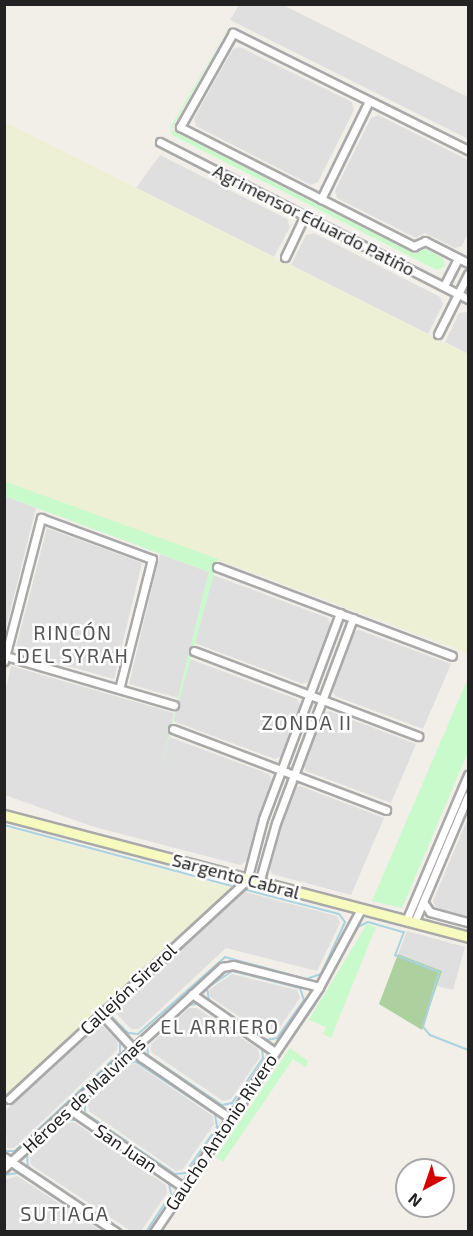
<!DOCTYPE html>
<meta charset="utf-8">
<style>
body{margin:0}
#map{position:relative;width:473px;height:1236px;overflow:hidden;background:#f2efe9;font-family:"Exo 2",sans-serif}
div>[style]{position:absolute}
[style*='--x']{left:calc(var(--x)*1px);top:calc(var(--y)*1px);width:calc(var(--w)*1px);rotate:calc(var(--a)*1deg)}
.residential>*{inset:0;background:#e0dfdf}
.farmland>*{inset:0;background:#eef0d5}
.forest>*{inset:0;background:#add19e}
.park>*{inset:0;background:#c8facc}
.stream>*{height:2px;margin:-1px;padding:0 1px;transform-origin:1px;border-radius:1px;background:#aad3df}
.roads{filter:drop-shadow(2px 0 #a9a9a9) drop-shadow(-2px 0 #a9a9a9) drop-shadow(0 2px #a9a9a9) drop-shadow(0 -2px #a9a9a9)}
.street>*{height:7px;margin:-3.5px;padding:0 3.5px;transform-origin:3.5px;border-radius:3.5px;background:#fff}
.secondary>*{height:9px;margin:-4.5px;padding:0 4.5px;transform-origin:4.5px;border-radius:4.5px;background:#f7fabf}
span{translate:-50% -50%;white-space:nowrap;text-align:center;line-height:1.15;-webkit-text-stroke:5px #fff;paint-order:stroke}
.street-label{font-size:18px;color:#222}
.neighbourhood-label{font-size:20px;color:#555;letter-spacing:1.5px}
.frame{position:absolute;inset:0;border:6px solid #222;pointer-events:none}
.north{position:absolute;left:395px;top:1158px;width:60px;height:60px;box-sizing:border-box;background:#fff;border:2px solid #a7a7a7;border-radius:50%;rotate:220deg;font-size:16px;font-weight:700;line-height:24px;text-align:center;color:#222}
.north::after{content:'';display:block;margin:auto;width:21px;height:27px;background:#d40000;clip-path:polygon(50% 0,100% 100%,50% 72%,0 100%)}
</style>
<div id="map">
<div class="residential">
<div style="clip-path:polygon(239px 5px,283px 5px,468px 97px,468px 139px,230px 20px)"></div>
<div style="clip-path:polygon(240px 47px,352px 102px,354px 110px,318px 182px,311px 185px,196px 126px,194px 119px,213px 84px,233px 49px)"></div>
<div style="clip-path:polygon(378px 115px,468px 160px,468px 233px,462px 246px,455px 248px,425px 233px,416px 238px,337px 198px,335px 191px,346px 168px,371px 118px)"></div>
<div style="clip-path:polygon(160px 155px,287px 219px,290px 227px,274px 257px,136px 188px)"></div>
<div style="clip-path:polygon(314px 233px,440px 297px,443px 304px,428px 334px,291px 265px,306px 235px)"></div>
<div style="clip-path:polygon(468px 312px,468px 354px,445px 342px,459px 313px)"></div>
<div style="clip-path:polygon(5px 496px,36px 508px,5px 632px)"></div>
<div style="clip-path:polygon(47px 528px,142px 563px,114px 679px,15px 651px)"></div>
<div style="clip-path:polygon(160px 554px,209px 572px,178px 698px,129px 684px)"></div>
<div style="clip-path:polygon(213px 575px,328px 618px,331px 625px,310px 681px,303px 684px,195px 643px)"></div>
<div style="clip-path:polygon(359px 630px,451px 664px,423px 729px,335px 696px,331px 688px,352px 633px)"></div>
<div style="clip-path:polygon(190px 659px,297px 699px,301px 706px,282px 756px,275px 759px,173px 721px)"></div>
<div style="clip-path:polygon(11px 666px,174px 713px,169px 737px,269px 774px,272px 781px,247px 861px,240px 865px,91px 826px,5px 795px,5px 693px)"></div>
<div style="clip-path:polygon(329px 711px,416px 744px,391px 803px,306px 771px,303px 764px,313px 737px,322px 714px)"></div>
<div style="clip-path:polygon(300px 786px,384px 818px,351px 895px,272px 874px,269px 867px,293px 789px)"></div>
<div style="clip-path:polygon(468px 818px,468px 917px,436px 908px,433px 901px)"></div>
<div style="clip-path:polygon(242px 891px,337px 916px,340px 923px,317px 971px,226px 948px,139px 1029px,131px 1029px,113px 1010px)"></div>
<div style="clip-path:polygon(407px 931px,465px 947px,453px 990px,437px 986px,442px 971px,398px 954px)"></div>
<div style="clip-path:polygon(232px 974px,297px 990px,300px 998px,275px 1034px,268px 1036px,210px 997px,209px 990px)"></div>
<div style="clip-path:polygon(189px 1008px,197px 1008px,258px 1049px,260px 1057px,231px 1099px,223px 1101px,151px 1052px,151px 1044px)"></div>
<div style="clip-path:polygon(100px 1023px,118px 1042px,117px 1050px,14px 1148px,7px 1148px,5px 1111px)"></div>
<div style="clip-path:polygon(136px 1064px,213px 1116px,214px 1124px,183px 1169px,176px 1171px,89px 1111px,88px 1103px,128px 1065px)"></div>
<div style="clip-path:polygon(74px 1122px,166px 1185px,167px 1193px,141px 1231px,131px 1231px,31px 1165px,30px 1158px,66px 1123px)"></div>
<div style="clip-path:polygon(17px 1176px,28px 1183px,101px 1231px,5px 1231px,5px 1180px)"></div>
</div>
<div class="farmland">
<div style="clip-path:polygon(5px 122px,468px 354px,468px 653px,5px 481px)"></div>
<div style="clip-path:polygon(5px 827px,231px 888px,5px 1097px,4px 827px)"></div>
</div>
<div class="forest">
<div style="clip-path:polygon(398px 954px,442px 971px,422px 1030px,379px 1004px)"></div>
</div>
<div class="park">
<div style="clip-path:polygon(232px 21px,171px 130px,415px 254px,425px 249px,443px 258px,445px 266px,437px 270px,172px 135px,170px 128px)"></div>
<div style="clip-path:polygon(4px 481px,218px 559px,160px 771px,209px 572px,5px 496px)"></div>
<div style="clip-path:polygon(468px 678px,468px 752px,402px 908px,372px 901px)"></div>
<div style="clip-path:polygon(367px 924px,376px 927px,331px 1038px,323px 1034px,326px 1027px,309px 1020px)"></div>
<div style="clip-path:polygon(290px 1048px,308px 1061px,306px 1067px,293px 1059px,223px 1162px,216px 1157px)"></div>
</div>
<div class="stream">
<div style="--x:4;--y:825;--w:235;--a:15"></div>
<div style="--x:232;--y:971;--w:70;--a:14"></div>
<div style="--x:300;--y:988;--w:13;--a:72"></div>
<div style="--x:304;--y:1000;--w:47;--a:125.4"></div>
<div style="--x:277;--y:1038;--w:11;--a:170"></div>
<div style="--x:266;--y:1040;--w:70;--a:-144.9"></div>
<div style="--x:209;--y:1000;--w:12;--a:-99"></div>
<div style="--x:207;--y:988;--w:30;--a:-34"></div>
<div style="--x:197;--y:1004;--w:78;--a:34.1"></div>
<div style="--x:262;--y:1048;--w:10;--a:84"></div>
<div style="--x:263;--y:1058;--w:55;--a:124.6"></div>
<div style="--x:232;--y:1103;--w:10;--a:169"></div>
<div style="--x:222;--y:1105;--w:89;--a:-146"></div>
<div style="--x:148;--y:1055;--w:12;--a:-95"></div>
<div style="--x:147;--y:1043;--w:56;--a:-42.8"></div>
<div style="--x:188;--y:1005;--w:9;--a:-6"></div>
<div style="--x:111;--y:1016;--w:24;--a:45"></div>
<div style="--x:128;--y:1033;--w:10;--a:6"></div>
<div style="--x:138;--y:1034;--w:116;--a:-41.5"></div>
<div style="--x:225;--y:957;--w:84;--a:15.2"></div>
<div style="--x:306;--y:979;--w:16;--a:-18"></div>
<div style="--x:321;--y:974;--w:57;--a:-65.2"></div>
<div style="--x:345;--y:922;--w:10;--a:-127"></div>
<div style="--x:339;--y:914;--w:99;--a:-165.4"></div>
<div style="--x:136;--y:1062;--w:95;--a:33.4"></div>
<div style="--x:215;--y:1114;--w:13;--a:81"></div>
<div style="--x:217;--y:1127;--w:56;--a:124.8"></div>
<div style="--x:185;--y:1173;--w:10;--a:174"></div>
<div style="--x:175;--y:1174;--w:109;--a:-145.9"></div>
<div style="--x:85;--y:1113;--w:12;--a:-90"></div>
<div style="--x:85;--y:1101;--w:56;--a:-42.8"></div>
<div style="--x:126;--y:1063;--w:10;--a:-6"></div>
<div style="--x:4;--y:1151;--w:11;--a:0"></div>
<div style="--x:15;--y:1151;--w:144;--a:-43"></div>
<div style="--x:120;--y:1053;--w:13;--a:-90"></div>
<div style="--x:120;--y:1040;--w:25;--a:-133"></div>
<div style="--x:213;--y:1153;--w:182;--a:-55.5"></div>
<div style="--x:316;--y:1003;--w:87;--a:-61.1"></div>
<div style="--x:358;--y:927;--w:11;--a:-27"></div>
<div style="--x:368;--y:922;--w:37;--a:16"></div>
<div style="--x:404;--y:932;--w:25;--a:111"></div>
<div style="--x:395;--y:955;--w:47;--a:21.1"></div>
<div style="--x:439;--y:972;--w:57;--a:106.2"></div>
<div style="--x:423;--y:1027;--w:11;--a:49"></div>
<div style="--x:430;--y:1035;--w:41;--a:21.5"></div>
<div style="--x:4;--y:1175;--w:14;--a:-8"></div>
<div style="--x:18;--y:1173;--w:106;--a:33.8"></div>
<div style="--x:125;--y:1232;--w:117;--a:-146.2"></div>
<div style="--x:28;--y:1167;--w:12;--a:-95"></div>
<div style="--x:27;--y:1155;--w:51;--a:-43.4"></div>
<div style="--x:64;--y:1120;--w:12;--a:0"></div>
<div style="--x:76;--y:1120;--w:112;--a:34.1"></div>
<div style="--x:169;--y:1183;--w:11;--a:80"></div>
<div style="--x:171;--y:1194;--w:45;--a:123.3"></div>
<div style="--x:468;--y:1232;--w:1;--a:-90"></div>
</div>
<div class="roads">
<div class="street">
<div style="--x:160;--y:142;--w:346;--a:27"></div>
<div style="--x:468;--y:150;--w:263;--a:-153.5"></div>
<div style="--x:233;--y:33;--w:108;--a:119.4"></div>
<div style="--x:180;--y:127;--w:263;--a:27"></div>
<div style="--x:414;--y:246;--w:12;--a:-24"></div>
<div style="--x:425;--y:241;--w:48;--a:27.1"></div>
<div style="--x:321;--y:199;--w:109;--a:-63.9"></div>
<div style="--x:285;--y:257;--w:47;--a:-64.5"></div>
<div style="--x:444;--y:286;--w:31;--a:-63"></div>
<div style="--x:438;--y:334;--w:67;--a:-63.4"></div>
<div style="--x:217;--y:567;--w:251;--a:20.7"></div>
<div style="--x:194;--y:651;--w:240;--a:20.8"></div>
<div style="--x:6;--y:656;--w:175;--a:16.3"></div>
<div style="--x:4;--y:661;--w:148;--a:-75.5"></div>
<div style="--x:41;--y:518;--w:118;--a:20.3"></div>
<div style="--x:152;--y:559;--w:134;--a:104.2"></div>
<div style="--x:173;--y:729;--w:228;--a:20.8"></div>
<div style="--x:259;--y:883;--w:62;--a:-74.2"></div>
<div style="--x:276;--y:823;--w:219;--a:-69.4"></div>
<div style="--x:423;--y:902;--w:12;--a:55"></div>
<div style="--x:430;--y:912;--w:39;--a:15"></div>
<div style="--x:406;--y:921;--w:159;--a:-67"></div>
<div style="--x:414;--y:923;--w:138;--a:-67"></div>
<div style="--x:192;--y:994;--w:101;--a:34.9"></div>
<div style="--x:106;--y:1019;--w:52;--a:47.4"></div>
<div style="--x:141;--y:1057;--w:108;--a:34.4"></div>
<div style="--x:9;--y:1099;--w:323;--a:-42.6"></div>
<div style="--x:247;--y:880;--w:63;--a:-75.3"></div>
<div style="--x:263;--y:819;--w:220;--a:-69.5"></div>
<div style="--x:69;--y:1109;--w:138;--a:34.4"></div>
<div style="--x:4;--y:1157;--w:135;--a:33.8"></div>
<div style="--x:4;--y:1168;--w:297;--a:-42.7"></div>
<div style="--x:222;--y:967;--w:11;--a:-10"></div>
<div style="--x:233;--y:965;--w:89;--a:14.3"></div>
<div style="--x:154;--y:1232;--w:295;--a:-56"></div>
<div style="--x:319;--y:987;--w:89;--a:-61.7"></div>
</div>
<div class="secondary">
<div style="--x:4;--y:815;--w:480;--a:14.7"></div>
</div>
</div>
<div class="street-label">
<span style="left:314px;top:220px;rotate:27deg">Agrimensor Eduardo Patiño</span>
<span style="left:236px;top:876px;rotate:15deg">Sargento Cabral</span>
<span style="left:128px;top:989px;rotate:-43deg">Callejón Sirerol</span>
<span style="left:84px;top:1095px;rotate:-43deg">Héroes de Malvinas</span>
<span style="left:221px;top:1132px;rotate:-56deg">Gaucho Antonio Rivero</span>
<span style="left:126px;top:1148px;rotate:34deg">San Juan</span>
</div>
<div class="neighbourhood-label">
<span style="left:73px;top:644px">RINCÓN<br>DEL SYRAH</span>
<span style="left:307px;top:722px">ZONDA II</span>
<span style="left:220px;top:1026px">EL ARRIERO</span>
<span style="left:65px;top:1213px">SUTIAGA</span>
</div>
<div class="frame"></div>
<div class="north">N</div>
</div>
